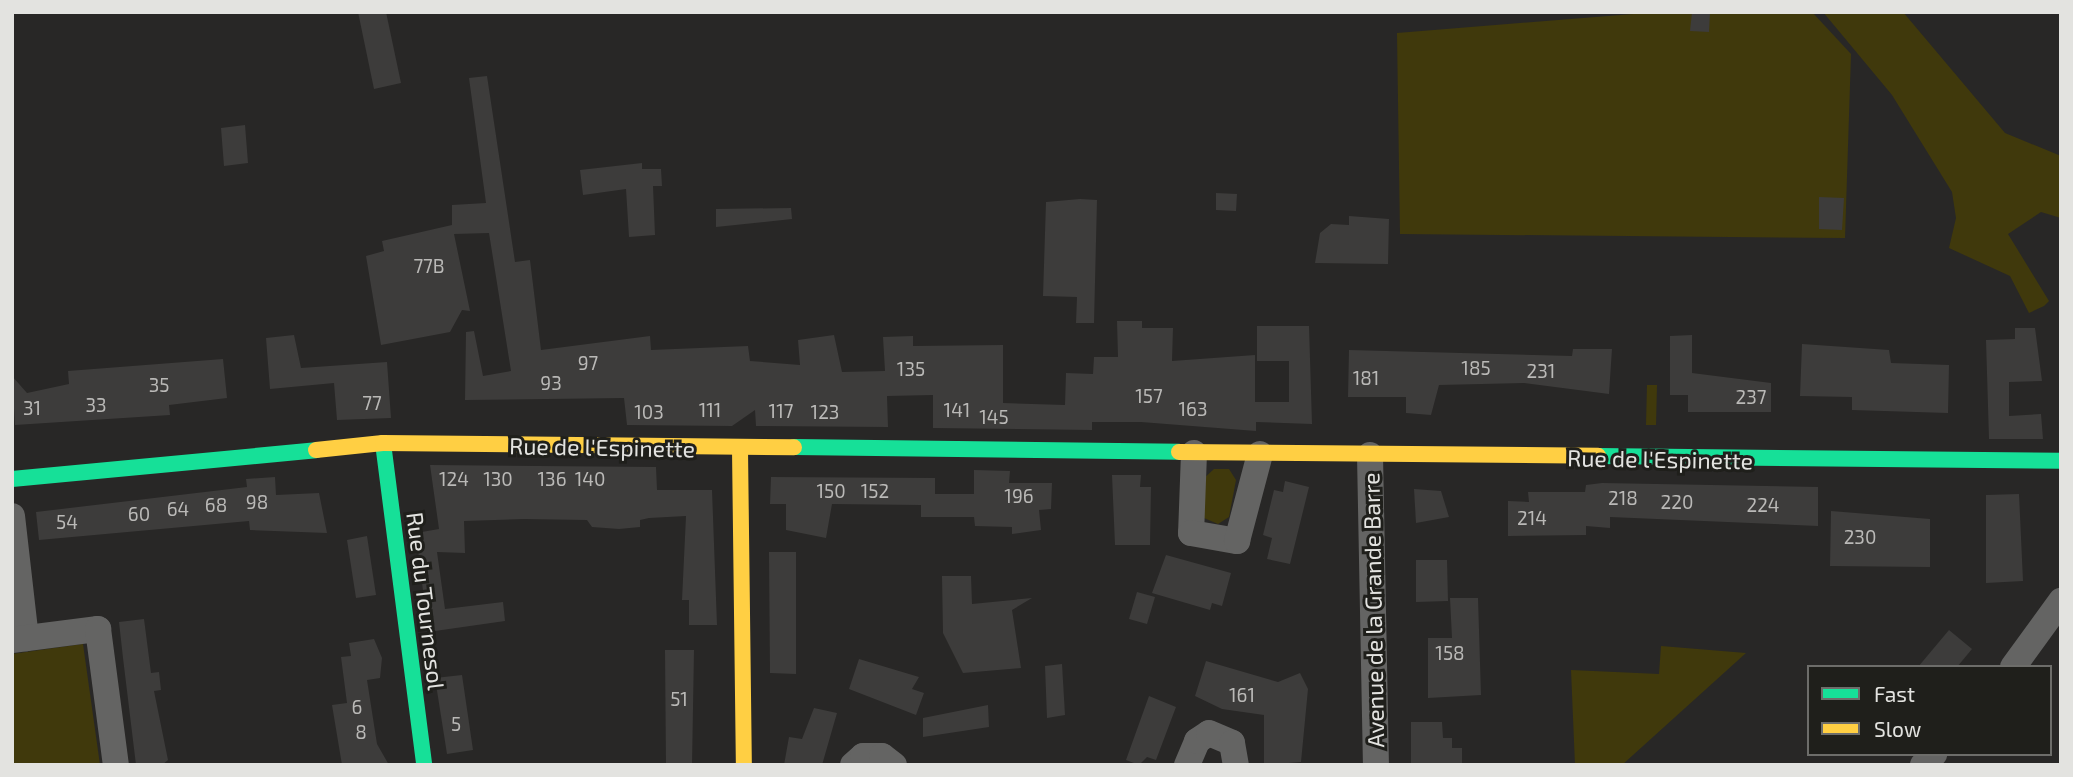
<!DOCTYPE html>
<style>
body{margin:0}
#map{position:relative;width:2073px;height:777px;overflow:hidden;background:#282726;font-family:"Exo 2",sans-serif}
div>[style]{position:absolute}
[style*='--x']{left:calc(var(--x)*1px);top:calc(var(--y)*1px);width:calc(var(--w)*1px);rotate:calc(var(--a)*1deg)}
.green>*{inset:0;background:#40390c}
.building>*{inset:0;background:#3d3c3b}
.street>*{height:26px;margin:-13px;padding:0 13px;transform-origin:13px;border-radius:13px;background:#646463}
.fast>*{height:16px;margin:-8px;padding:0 8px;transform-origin:8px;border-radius:8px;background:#16e098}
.slow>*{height:16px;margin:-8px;padding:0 8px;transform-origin:8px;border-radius:8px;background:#ffcf43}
span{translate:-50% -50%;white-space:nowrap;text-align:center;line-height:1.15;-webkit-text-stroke:6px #1f1f1b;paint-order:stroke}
.number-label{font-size:19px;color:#bab9b7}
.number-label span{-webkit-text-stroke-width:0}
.street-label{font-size:23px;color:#e3e3e0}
.frame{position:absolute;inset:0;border:14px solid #e3e3e0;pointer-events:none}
.legend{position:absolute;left:1807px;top:665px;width:245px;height:91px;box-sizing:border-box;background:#1f1f1b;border:2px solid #6d6d6a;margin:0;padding:9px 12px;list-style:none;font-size:21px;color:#e3e3e0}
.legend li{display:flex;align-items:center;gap:14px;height:35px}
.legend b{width:35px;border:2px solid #6d6d6a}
</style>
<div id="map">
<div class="green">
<div style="clip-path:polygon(1658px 12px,1812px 12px,1851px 54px,1845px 238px,1400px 234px,1397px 33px)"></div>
<div style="clip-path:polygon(1823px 12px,1903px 12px,2005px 133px,2061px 156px,2061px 218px,2041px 212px,2008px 234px,2049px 301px,2044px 306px,2029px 313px,2010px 276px,1949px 248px,1956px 218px,1952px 192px,1892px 95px)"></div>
<div style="clip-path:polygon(1647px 385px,1657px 385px,1656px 425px,1646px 425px)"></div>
<div style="clip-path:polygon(1214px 469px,1229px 469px,1236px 480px,1229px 517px,1218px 524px,1204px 518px,1202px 480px)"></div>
<div style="clip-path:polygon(83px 644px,100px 765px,12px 765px,12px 654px)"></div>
<div style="clip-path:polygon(1661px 646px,1746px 653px,1622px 765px,1575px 765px,1571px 670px,1659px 674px)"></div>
</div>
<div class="building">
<div style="clip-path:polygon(358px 12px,386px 12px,401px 83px,374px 89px)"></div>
<div style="clip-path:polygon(1692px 12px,1710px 12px,1709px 32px,1690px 31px)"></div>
<div style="clip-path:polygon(487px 76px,515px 262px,530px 260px,541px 350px,650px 336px,651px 350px,748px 346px,750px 361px,800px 365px,798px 340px,834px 335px,842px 372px,885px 371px,883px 337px,913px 336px,913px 346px,1003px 345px,1003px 403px,1065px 405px,1066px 373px,1093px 374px,1094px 357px,1118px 357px,1117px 321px,1142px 321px,1142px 328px,1173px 328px,1172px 361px,1255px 355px,1255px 402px,1289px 402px,1289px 361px,1257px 361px,1257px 326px,1309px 326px,1312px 424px,1256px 422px,1256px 431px,1141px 422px,1092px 422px,1092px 430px,933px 428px,933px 395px,887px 396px,888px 427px,756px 426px,755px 410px,732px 426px,627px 425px,624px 398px,465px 400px,466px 332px,474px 331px,483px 376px,511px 371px,489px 233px,454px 234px,470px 311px,462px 310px,450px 332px,381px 345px,366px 256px,384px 251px,382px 241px,452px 225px,452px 205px,486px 203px,469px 78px)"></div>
<div style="clip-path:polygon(245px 125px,248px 163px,224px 166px,221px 128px)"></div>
<div style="clip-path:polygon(642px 163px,642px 169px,661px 169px,662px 186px,653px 186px,655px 235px,629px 237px,626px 189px,583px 195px,580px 170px)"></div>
<div style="clip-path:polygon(1216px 193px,1237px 194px,1236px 211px,1216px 210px)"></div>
<div style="clip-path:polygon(1819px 197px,1844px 198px,1842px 230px,1819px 229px)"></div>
<div style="clip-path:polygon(1080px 199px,1097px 200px,1094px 323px,1076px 323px,1077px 297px,1043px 296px,1046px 202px)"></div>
<div style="clip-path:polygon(791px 208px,792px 219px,716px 227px,716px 209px)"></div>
<div style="clip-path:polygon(1349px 216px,1389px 219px,1388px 264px,1315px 263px,1320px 233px,1331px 224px,1349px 225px)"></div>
<div style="clip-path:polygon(2015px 328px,2035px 328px,2042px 381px,2009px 382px,2009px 416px,2041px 414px,2043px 439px,1989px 439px,1986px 340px,2015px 339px)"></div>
<div style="clip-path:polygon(294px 335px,301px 368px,387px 362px,391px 418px,337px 420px,334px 383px,270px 389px,266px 338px)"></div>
<div style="clip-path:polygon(1692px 335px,1692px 373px,1771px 383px,1771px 412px,1688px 412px,1688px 395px,1670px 395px,1670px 336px)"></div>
<div style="clip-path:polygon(1802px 344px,1889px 350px,1891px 363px,1949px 365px,1948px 413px,1852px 410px,1852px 397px,1800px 396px)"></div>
<div style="clip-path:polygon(1573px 349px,1612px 349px,1609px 394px,1524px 383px,1439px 385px,1431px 415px,1406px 413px,1406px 397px,1348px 397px,1349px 350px,1572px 356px)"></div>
<div style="clip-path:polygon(223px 359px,227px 398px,169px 405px,170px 415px,15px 425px,12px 376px,27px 393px,69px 384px,68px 371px)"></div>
<div style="clip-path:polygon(430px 465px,656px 467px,657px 490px,712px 490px,717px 625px,689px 625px,689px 600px,682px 600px,686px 516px,649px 518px,640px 520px,640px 527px,619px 529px,592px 527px,587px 520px,524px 519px,464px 521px,465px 553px,437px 552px,445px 609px,503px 602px,505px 621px,428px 632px,416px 533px,439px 529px)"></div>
<div style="clip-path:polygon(974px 470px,1010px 471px,1009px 483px,1052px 483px,1051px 509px,1039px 510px,1041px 530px,1012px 534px,1012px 527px,975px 526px,974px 517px,921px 517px,921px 505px,832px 504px,826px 538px,786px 530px,786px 504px,770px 504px,771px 477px,935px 478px,935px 494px,974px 494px)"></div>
<div style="clip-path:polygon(1112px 475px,1141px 475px,1140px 487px,1151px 487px,1150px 545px,1115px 545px)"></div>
<div style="clip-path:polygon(275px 477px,276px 495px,319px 493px,327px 533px,250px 530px,249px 521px,39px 540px,36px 512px,247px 487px,246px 479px)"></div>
<div style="clip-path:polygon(1285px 481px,1309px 487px,1290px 564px,1267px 559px,1272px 538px,1263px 535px,1274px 490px,1283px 492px)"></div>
<div style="clip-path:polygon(1602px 483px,1818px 487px,1818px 526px,1610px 517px,1610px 528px,1586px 526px,1586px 535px,1508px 536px,1508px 501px,1529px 502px,1528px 492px,1585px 492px,1586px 485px)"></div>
<div style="clip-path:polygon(1414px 489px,1441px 491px,1449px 517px,1416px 523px)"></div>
<div style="clip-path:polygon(2019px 494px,2023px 581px,1986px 583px,1986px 495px)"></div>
<div style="clip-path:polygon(1831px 511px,1930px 519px,1930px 567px,1830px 566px)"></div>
<div style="clip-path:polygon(367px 536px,376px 595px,356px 598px,347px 540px)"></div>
<div style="clip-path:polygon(769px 552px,796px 552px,796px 674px,770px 673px)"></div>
<div style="clip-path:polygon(1166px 555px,1231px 573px,1222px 606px,1212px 603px,1210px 610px,1152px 593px)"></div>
<div style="clip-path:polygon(1416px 560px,1447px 560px,1448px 601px,1416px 602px)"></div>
<div style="clip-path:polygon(942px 576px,971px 576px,972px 604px,1032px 598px,1012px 610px,1021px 668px,963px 673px,943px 633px)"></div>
<div style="clip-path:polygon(1137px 592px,1155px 597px,1147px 624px,1129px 619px)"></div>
<div style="clip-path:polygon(1450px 598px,1478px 598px,1481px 695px,1428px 698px,1428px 638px,1452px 638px)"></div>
<div style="clip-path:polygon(144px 619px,151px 673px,159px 672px,161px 690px,154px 691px,168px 760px,162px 765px,136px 765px,123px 658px,119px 622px)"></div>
<div style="clip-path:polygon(1949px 630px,1972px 649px,1957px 667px,1918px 667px)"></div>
<div style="clip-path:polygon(374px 639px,382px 658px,380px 678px,367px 680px,377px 744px,389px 765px,342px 765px,332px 705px,347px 703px,341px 657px,351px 656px,349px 643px)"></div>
<div style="clip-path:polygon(665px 650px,694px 650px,692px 765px,666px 765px)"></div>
<div style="clip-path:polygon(859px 659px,919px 677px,912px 689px,924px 693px,916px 715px,849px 689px)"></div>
<div style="clip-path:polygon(1206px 661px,1278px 682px,1300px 673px,1308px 689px,1301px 762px,1264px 765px,1264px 715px,1222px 709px,1195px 696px)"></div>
<div style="clip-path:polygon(1062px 664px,1065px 715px,1047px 718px,1045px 666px)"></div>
<div style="clip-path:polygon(462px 675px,473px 750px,447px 754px,435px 678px)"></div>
<div style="clip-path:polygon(1149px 696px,1176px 707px,1156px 760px,1147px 757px,1139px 765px,1126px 760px)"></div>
<div style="clip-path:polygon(988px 705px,989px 727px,923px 737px,923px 718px)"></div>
<div style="clip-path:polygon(814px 708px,837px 713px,822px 765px,784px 765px,789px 737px,802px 739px)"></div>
<div style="clip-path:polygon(1411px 722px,1442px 722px,1443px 738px,1452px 738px,1452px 748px,1462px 748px,1462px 765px,1411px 765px)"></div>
</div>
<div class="street">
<div style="--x:1194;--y:453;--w:80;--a:92.1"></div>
<div style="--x:1191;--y:533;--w:47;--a:9.9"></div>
<div style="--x:1237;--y:541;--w:90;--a:-75.2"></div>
<div style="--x:1370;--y:455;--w:310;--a:88.9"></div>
<div style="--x:12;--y:516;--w:123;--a:83.5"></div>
<div style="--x:12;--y:640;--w:87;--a:-7.3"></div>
<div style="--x:98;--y:629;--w:137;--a:82.5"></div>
<div style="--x:2013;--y:667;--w:82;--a:-54"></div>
<div style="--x:853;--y:765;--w:13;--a:-42"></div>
<div style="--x:863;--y:756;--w:19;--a:0"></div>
<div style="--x:882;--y:756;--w:15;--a:37"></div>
<div style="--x:1187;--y:765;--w:26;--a:-67"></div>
<div style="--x:1197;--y:741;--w:14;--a:-34"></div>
<div style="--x:1209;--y:733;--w:25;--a:23"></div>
<div style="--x:1232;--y:743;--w:22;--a:80"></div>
<div style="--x:1923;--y:765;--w:16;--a:-45"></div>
</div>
<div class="fast">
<div style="--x:383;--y:443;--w:325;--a:82.7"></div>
<div style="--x:794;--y:447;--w:385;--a:0.7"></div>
<div style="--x:1598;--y:456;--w:463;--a:0.6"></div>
<div style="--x:12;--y:479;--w:305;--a:-5.4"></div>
</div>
<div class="slow">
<div style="--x:740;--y:449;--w:316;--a:89.3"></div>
<div style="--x:316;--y:450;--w:67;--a:-6"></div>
<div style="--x:383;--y:443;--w:411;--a:0.6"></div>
<div style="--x:1179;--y:452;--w:419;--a:0.5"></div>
</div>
<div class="number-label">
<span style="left:429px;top:266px">77B</span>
<span style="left:588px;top:363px">97</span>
<span style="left:1476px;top:368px">185</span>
<span style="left:911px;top:369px">135</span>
<span style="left:1541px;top:371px">231</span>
<span style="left:1366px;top:378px">181</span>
<span style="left:551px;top:383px">93</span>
<span style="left:159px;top:385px">35</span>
<span style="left:1149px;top:396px">157</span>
<span style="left:1751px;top:397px">237</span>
<span style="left:372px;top:403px">77</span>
<span style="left:96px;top:405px">33</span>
<span style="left:32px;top:408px">31</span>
<span style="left:1193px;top:409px">163</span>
<span style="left:710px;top:410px">111</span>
<span style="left:957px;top:410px">141</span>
<span style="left:781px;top:411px">117</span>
<span style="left:649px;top:412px">103</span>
<span style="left:825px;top:412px">123</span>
<span style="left:994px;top:417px">145</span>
<span style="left:454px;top:479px">124</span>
<span style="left:498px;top:479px">130</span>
<span style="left:552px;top:479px">136</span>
<span style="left:590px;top:479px">140</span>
<span style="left:831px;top:491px">150</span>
<span style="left:875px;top:491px">152</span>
<span style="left:1019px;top:496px">196</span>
<span style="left:1623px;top:498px">218</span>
<span style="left:257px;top:502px">98</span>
<span style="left:1677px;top:502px">220</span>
<span style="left:216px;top:505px">68</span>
<span style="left:1763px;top:505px">224</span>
<span style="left:178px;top:509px">64</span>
<span style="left:139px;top:514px">60</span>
<span style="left:1532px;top:518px">214</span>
<span style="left:67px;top:522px">54</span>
<span style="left:1860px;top:537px">230</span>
<span style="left:1450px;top:653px">158</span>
<span style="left:1242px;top:695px">161</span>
<span style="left:679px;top:699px">51</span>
<span style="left:357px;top:707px">6</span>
<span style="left:456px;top:724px">5</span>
<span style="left:361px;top:732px">8</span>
</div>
<div class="street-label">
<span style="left:602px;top:447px;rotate:1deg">Rue de l'Espinette</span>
<span style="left:1660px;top:459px;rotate:1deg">Rue de l'Espinette</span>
<span style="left:426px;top:601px;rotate:83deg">Rue du Tournesol</span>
<span style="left:1373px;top:610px;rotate:-91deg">Avenue de la Grande Barre</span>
</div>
<div class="frame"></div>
<ul class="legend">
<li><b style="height:9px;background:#16e098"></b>Fast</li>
<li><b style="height:9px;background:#ffcf43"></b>Slow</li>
</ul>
</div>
